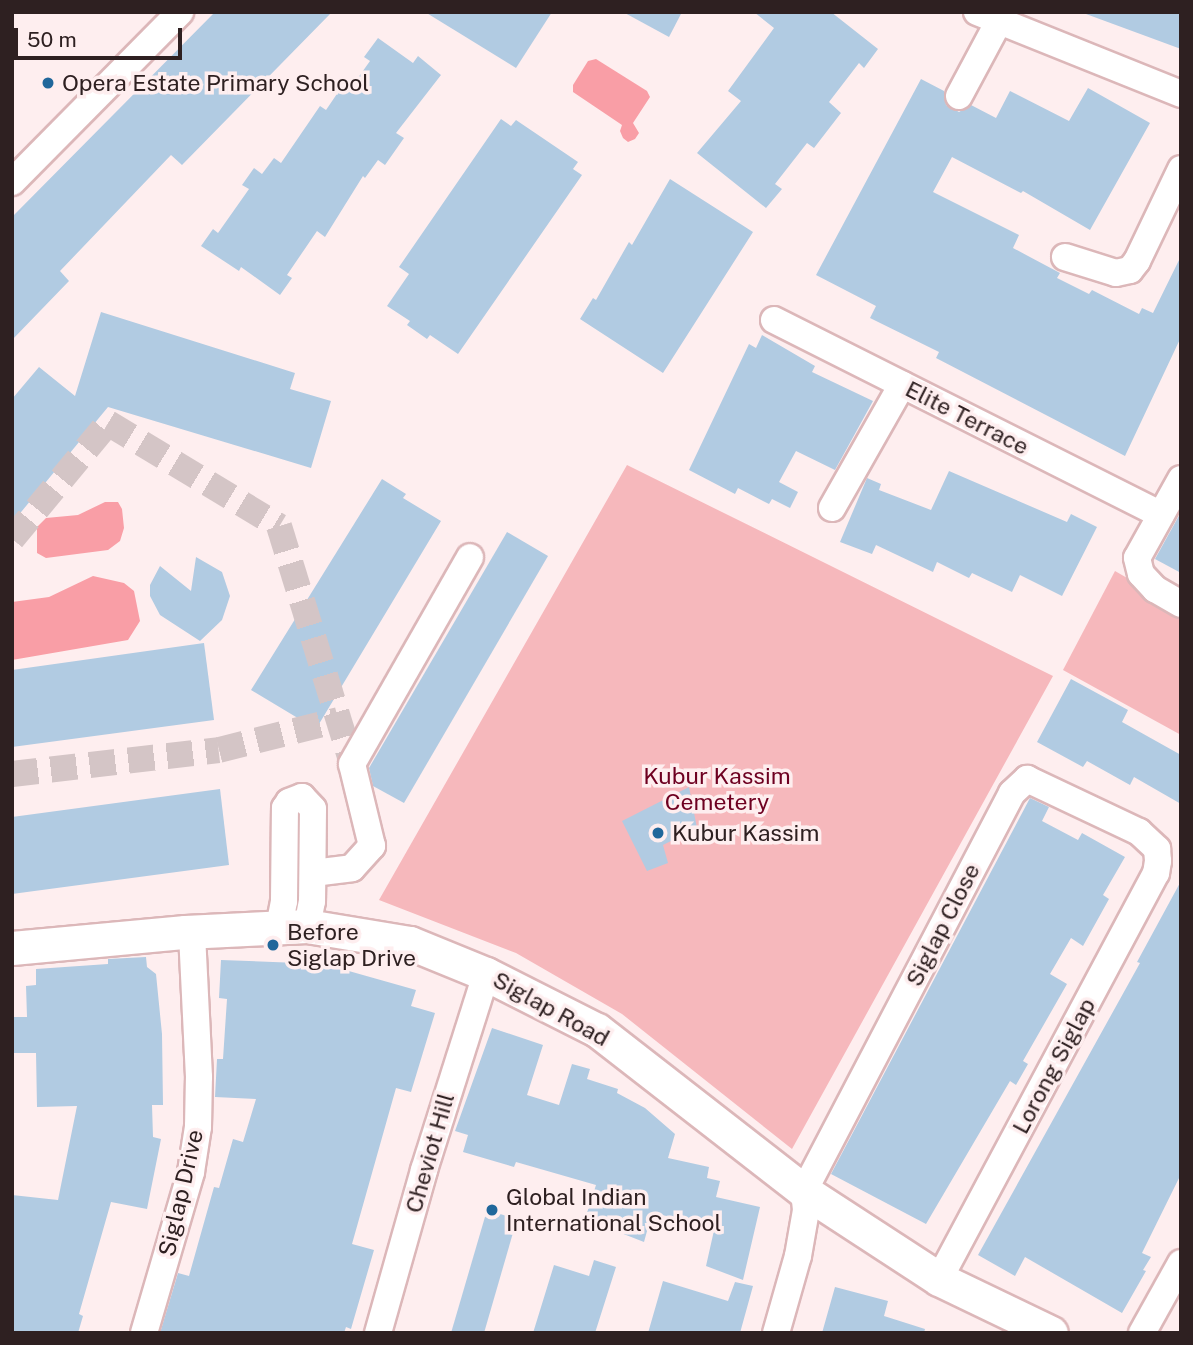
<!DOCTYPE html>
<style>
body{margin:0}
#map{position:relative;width:1193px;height:1345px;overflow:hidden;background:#feeeef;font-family:"Public Sans",sans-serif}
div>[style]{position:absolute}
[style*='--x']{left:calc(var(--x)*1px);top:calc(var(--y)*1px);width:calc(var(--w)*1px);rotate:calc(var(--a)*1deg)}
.green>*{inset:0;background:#f6b8bc}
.water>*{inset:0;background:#f99ea6}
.building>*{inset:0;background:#b1cbe2}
.minor-tunnel>*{height:26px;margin-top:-13px;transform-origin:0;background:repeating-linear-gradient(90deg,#d4c5c6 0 26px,transparent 0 39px)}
.roads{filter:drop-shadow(2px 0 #dcb7b9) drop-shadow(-2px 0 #dcb7b9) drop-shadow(0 2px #dcb7b9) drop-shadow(0 -2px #dcb7b9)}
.minor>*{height:26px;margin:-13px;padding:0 13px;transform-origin:13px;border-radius:13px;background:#fff}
.major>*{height:33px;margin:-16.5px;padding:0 16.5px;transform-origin:16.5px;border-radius:16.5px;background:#fff}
.dots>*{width:19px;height:19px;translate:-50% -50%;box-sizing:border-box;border:4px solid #feeeef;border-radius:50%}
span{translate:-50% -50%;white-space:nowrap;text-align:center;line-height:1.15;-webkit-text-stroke:7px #feeeef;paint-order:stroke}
.poi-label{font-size:23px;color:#2e2021}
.left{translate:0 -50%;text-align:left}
.street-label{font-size:23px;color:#2e2021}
.park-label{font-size:23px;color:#6e0021}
.frame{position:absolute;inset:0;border:14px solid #2e2021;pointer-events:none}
.scale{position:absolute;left:14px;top:28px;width:168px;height:32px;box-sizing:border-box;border:4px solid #2e2021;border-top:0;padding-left:9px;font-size:21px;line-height:24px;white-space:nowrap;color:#2e2021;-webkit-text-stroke:5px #feeeef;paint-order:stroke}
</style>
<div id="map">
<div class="green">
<div style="clip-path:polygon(627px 465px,1053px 676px,792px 1149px,622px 1014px,516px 953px,379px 900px)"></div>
<div style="clip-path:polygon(1115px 571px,1181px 609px,1181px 735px,1063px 670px)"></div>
</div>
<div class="water">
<div style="clip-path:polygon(596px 59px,647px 91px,650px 97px,633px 123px,639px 133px,635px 139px,628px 142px,623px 138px,620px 131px,622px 125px,573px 92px,573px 85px,588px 61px)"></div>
<div style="clip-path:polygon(105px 502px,118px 502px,122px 509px,124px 528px,120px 541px,108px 550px,46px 558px,37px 553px,37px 527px,46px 518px,78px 515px)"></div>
<div style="clip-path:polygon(93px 576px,124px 583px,134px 591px,140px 621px,128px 640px,12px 660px,12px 602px,49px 597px)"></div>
</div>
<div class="building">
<div style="clip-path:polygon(215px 12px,332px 12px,182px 165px,171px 155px,60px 271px,69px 281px,12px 340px,12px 217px)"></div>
<div style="clip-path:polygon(425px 12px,552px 12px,516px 68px)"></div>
<div style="clip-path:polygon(623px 12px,682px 12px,669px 37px)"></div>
<div style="clip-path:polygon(754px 12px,831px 12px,878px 49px,864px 68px,859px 63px,829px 102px,841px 113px,814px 148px,807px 143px,775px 184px,782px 189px,766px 208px,697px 153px,741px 101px,728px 91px,774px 28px)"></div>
<div style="clip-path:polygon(1087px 12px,1181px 12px,1181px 49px,1086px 14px)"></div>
<div style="clip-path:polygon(378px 38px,413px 63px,418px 56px,441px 75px,396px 133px,404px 138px,385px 165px,378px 160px,365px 178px,363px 176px,325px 237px,317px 231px,287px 275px,292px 278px,280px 295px,241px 267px,239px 271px,201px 246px,213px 229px,218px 233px,249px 189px,242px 185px,254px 168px,262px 174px,274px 158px,281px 163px,320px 106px,326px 110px,343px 85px,350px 89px,370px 61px,364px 57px)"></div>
<div style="clip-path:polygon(921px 79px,944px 91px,946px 105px,959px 112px,971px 105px,996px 118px,1010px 91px,1069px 121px,1088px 88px,1150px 123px,1090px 230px,1023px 191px,1021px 193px,952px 157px,933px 192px,1019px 235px,1013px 248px,1060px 273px,1057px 278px,1089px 294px,1092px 290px,1139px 314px,1142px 308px,1153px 313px,1181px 256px,1181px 337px,1125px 456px,936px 358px,939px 352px,870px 318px,876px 306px,816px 275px)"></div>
<div style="clip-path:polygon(501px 119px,511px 126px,516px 120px,578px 162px,573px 169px,582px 175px,458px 354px,430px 335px,427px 339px,407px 325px,410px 321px,387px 306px,409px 274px,399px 267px)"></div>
<div style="clip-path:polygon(670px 179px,753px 232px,663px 373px,580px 319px,593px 298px,596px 300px,629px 242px,632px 245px)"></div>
<div style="clip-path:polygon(101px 312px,295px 373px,290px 389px,331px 401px,311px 468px,108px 407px,12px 523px,12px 399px,39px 367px,75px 396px)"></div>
<div style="clip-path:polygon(762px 335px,815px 366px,812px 372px,873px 401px,835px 470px,796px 451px,779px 482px,798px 492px,790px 508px,772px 499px,769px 504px,738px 488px,735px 494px,689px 470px,749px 344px,756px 348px)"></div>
<div style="clip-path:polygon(949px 471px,1067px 522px,1071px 514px,1097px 527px,1062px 596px,1020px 575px,1012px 592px,972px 573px,969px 578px,937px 562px,933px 572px,876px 545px,872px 554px,840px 542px,867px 478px,881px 484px,879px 490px,931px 510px)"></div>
<div style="clip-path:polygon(382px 479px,406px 494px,403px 498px,441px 521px,316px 729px,251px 690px)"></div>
<div style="clip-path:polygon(1181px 512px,1181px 573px,1155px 559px)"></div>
<div style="clip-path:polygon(507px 532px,548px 556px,404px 803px,373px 786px,369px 768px)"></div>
<div style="clip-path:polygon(196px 557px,222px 572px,230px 596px,222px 620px,200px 641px,160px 615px,150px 596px,150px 585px,160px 566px,191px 591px)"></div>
<div style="clip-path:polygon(204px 643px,214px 720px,12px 747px,12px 670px)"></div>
<div style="clip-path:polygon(1071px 679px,1128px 710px,1122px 722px,1181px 755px,1181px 804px,1134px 777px,1130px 785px,1087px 761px,1083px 767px,1037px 742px)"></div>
<div style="clip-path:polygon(689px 787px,697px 828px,663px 845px,668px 863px,647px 871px,622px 821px)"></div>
<div style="clip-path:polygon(220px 789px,229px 865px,12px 894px,12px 817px)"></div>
<div style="clip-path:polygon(1030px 798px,1049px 807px,1042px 821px,1078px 840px,1082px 833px,1125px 857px,1103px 895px,1109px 899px,1083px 946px,1071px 938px,1050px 974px,1067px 984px,1023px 1061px,1028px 1064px,1016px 1085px,1010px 1081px,926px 1224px,831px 1174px)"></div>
<div style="clip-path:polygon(1181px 881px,1181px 1174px,1142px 1253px,1151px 1257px,1143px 1270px,1146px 1271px,1122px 1313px,1025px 1257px,1015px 1276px,978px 1255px,1140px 963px,1137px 962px)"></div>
<div style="clip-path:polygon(146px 957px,147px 967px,156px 974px,162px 1034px,163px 1105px,152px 1105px,153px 1137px,161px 1139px,147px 1209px,111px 1202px,79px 1314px,83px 1316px,78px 1333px,12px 1333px,12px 1195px,58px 1200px,77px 1106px,37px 1107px,36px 1053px,12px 1053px,12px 1017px,27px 1017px,26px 986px,36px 985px,36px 969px,108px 964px,108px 959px)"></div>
<div style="clip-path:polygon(221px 960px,324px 964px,416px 990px,411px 1006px,435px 1013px,411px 1092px,396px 1088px,352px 1244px,374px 1250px,351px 1329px,346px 1327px,344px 1333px,160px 1333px,178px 1273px,189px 1276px,214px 1187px,219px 1188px,233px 1139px,243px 1142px,256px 1099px,215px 1097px,217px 1059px,223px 1059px,227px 999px,219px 998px)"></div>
<div style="clip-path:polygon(492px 1028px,543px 1045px,527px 1095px,559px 1105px,572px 1064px,590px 1069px,587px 1079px,618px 1089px,617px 1093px,645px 1108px,675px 1134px,668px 1158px,709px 1167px,707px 1178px,720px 1181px,716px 1197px,760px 1207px,743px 1280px,706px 1266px,715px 1226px,652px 1213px,644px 1242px,585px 1219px,596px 1185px,516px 1162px,514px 1167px,463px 1152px,468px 1135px,455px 1131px)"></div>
<div style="clip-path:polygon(487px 1210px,517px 1219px,484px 1333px,451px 1333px)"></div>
<div style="clip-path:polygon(594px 1260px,616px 1267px,595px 1333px,533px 1333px,554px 1265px,589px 1276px)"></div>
<div style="clip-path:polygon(663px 1281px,728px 1301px,735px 1282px,753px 1286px,740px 1333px,648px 1333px)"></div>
<div style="clip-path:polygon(835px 1287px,888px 1301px,884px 1316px,925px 1329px,924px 1333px,822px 1333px)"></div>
</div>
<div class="minor-tunnel">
<div style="--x:12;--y:539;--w:151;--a:-50.4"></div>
<div style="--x:108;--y:423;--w:200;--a:31.1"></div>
<div style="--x:279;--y:526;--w:249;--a:72.9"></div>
<div style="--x:12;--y:774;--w:208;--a:-6.6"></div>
<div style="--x:219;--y:750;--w:123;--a:-14.1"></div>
</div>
<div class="roads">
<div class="minor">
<div style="--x:977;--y:12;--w:220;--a:21.9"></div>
<div style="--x:959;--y:96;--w:85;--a:-61.9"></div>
<div style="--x:12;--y:182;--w:239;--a:-45.3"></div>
<div style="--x:1065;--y:257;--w:53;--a:17.4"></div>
<div style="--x:1116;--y:273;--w:14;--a:-12"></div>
<div style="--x:1130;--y:270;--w:11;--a:-52"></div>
<div style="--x:1137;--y:261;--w:102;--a:-64.4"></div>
<div style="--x:774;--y:320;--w:433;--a:26.7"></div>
<div style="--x:1181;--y:479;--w:90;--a:119.1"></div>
<div style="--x:1137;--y:558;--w:16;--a:76"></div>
<div style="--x:1141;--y:574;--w:21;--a:47"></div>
<div style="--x:1155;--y:589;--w:30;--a:30"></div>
<div style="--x:832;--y:508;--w:142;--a:-60.4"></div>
<div style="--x:313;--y:873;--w:39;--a:-7"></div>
<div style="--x:352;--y:868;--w:30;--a:-48"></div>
<div style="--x:372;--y:846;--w:84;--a:-103.7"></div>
<div style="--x:352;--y:764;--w:238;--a:-60.3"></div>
<div style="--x:279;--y:927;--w:26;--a:-79"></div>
<div style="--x:284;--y:901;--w:93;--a:-89.4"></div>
<div style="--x:285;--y:808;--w:7;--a:-56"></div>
<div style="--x:289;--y:802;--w:14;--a:-21"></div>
<div style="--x:302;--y:797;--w:16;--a:47"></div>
<div style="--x:313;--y:809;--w:92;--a:90.6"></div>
<div style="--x:312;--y:901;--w:25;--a:101"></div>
<div style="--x:144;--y:1333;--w:168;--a:-73.7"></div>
<div style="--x:191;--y:1172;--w:46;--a:-81.2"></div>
<div style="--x:198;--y:1127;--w:50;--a:-88.9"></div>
<div style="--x:199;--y:1077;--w:145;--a:-92.8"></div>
<div style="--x:192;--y:932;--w:7;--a:180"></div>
<div style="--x:378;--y:1333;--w:169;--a:-74.2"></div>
<div style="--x:424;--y:1170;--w:206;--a:-72.4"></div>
<div style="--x:776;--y:1333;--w:80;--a:-74.1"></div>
<div style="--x:798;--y:1256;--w:47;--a:-80.1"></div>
<div style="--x:806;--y:1210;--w:19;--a:-96"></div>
<div style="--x:804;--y:1191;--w:449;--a:-62.4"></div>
<div style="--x:1012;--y:793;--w:21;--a:-43"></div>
<div style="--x:1027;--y:779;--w:124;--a:25.3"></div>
<div style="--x:1139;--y:832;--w:25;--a:43"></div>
<div style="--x:1157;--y:849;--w:12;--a:85"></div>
<div style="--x:1158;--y:861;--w:12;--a:99"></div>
<div style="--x:1156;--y:873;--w:460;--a:118.1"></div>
<div style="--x:1142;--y:1333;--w:80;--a:-60.9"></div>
</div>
<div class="major">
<div style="--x:12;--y:948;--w:174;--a:-5.3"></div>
<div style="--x:185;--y:932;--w:122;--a:-2.8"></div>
<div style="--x:307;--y:926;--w:104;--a:9.4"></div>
<div style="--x:410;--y:943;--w:82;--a:22.2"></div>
<div style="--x:486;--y:974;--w:124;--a:26.8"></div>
<div style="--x:597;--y:1030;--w:262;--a:37.9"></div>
<div style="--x:804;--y:1191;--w:161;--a:33.1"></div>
<div style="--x:939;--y:1279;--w:124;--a:25.7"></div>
</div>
</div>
<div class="dots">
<div style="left:48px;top:83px;background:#20679b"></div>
<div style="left:658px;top:833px;background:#20679b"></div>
<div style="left:273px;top:945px;background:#20679b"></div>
<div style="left:492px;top:1210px;background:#20679b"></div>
</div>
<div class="poi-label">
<span class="left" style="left:62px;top:83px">Opera Estate Primary School</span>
<span class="left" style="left:672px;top:833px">Kubur Kassim</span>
<span class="left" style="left:287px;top:945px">Before<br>Siglap Drive</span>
<span class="left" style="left:506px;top:1210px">Global Indian<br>International School</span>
</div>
<div class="street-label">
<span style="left:967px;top:418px;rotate:27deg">Elite Terrace</span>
<span style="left:943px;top:925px;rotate:-63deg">Siglap Close</span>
<span style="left:551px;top:1009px;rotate:29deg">Siglap Road</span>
<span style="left:1054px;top:1066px;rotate:-62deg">Lorong Siglap</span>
<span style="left:430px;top:1153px;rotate:-74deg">Cheviot Hill</span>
<span style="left:181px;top:1193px;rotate:-77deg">Siglap Drive</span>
</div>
<div class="park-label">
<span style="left:717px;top:789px">Kubur Kassim<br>Cemetery</span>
</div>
<div class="frame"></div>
<div class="scale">50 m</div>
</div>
